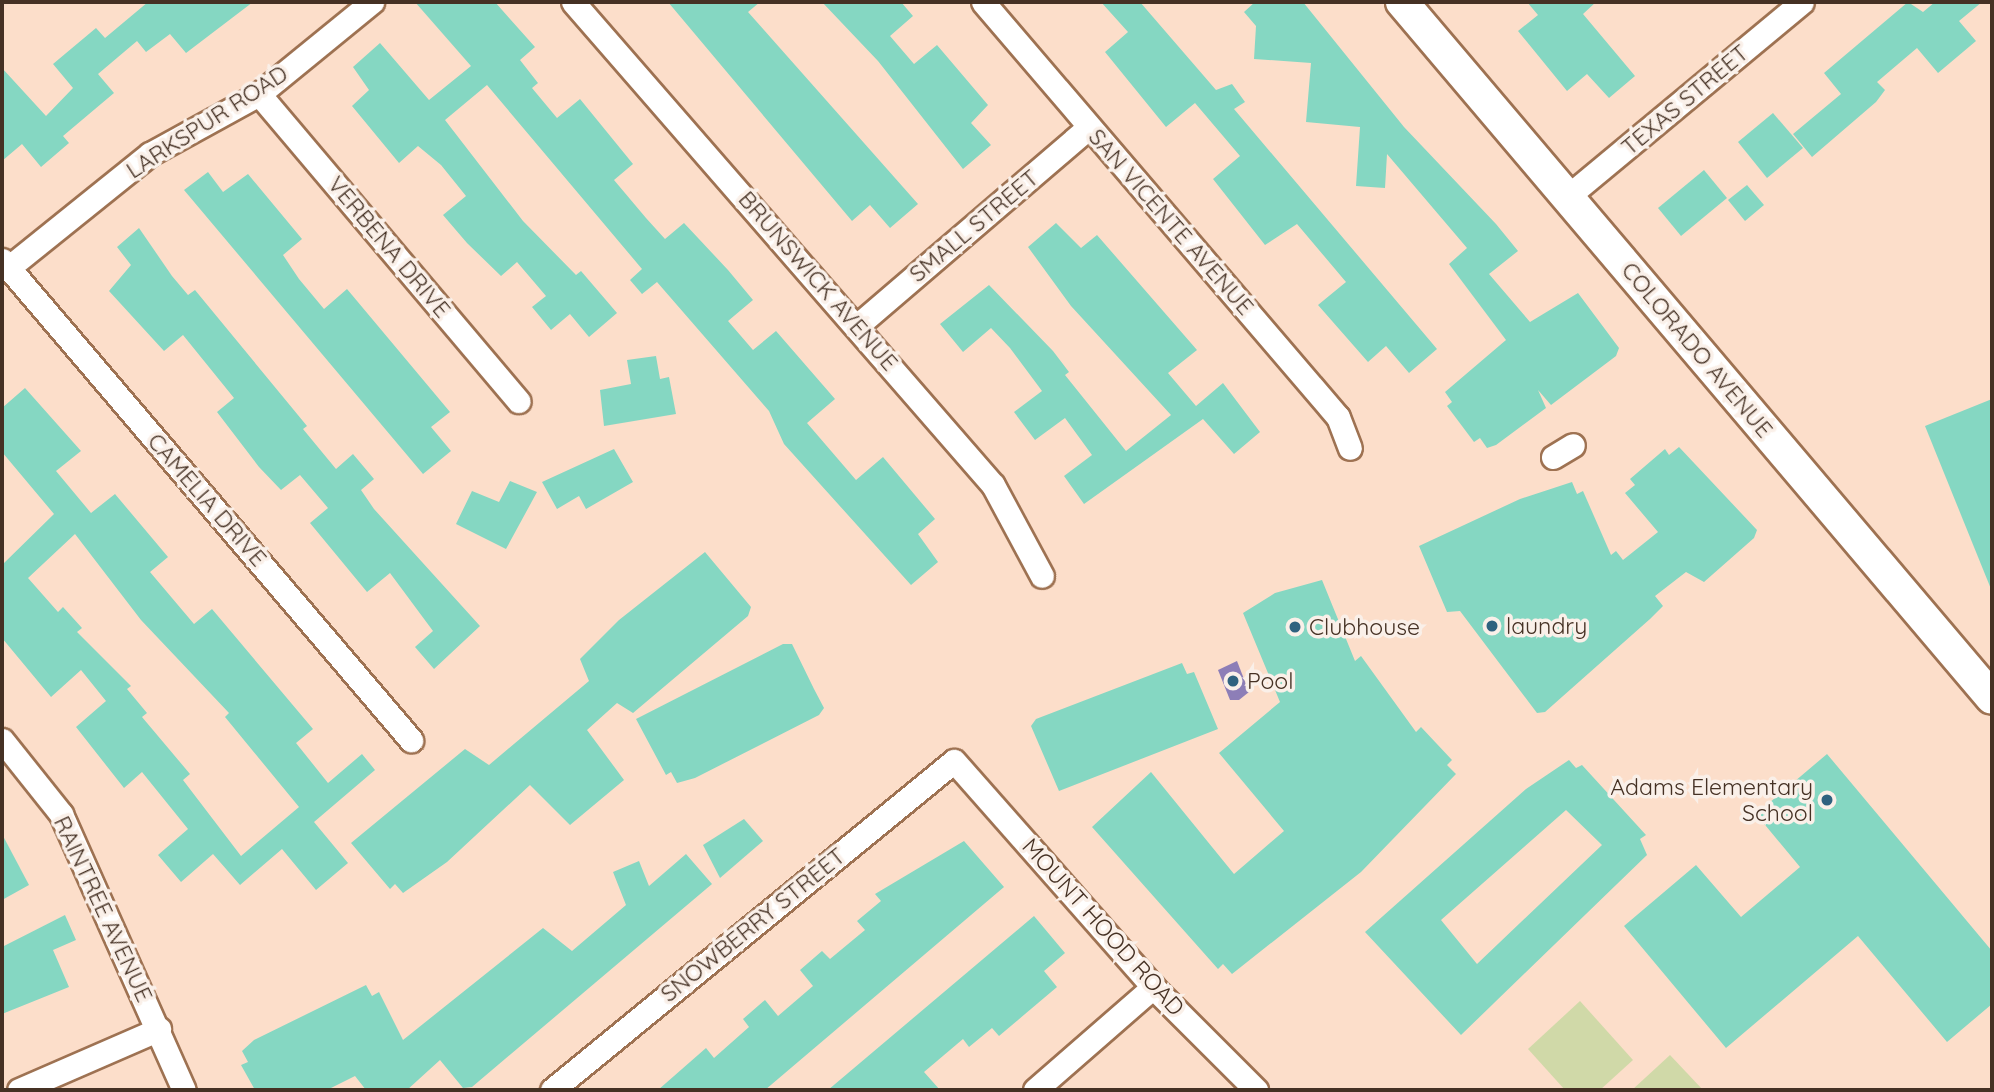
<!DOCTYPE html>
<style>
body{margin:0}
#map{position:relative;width:1994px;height:1092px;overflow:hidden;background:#fcdeca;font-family:Quicksand,sans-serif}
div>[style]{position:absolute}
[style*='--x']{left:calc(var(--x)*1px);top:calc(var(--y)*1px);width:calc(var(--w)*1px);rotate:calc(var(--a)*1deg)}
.green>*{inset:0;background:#d0d9a8}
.water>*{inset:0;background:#8d7eb7}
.building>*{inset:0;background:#85d7c2}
.roads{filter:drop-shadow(2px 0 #9e7252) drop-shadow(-2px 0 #9e7252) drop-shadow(0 2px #9e7252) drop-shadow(0 -2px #9e7252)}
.street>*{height:23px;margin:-11.5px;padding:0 11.5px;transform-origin:11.5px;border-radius:11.5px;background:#fff}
.secondary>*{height:32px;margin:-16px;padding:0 16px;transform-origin:16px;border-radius:16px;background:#fff}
.dots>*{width:19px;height:19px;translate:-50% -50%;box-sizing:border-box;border:4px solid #faf0e9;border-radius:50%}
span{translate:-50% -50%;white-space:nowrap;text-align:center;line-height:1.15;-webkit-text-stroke:7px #faf0e9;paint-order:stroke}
.street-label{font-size:23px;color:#453124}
.poi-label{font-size:23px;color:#453124}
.left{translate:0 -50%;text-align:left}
.right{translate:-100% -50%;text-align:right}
.frame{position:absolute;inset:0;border:4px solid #453124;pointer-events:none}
</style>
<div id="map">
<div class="green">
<div style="clip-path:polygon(1580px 1001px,1633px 1060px,1600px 1090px,1565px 1090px,1528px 1049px)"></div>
<div style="clip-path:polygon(1670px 1055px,1703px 1090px,1632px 1090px)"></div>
</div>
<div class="water">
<div style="clip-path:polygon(1237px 661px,1249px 692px,1239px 700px,1230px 700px,1218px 670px)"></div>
</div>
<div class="building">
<div style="clip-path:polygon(148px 2px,253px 2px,186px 53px,170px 34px,146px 52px,137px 41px,98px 74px,114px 93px,63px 136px,69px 143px,41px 167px,22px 144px,2px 161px,2px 68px,46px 116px,73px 88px,53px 64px,96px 28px,105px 38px)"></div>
<div style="clip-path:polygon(415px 2px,495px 2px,535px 47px,520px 60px,538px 83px,532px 88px,557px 118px,580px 99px,633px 164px,614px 180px,646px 218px,665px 239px,684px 223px,728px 270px,753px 300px,728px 321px,753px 350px,776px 331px,835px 399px,807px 423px,856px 480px,883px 457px,935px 519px,918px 534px,938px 562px,911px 585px,784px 444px,769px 411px,657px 282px,642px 294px,630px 280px,642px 269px,487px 85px,445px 120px,523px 221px,576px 275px,581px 271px,617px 313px,589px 337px,570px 314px,551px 330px,532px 307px,546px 296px,517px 262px,501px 276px,467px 243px,443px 215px,466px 196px,441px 165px,418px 146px,399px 163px,352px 106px,369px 90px,353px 67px,380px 43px,429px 100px,471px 66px)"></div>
<div style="clip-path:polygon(668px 2px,760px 2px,748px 12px,918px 204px,890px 228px,870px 205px,852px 221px)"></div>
<div style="clip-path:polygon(822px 2px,901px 2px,913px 16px,890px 36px,914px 64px,937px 45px,988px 105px,971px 123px,991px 145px,963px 169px,878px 61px)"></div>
<div style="clip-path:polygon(1101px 2px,1140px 2px,1216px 90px,1232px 84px,1245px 102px,1234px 109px,1437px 349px,1409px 373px,1386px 346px,1368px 362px,1318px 305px,1346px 282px,1297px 224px,1265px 245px,1213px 179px,1240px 156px,1195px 103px,1166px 127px,1105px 52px,1128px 32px)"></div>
<div style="clip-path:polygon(1255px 2px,1303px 2px,1404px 127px,1496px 224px,1518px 251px,1489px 274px,1530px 322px,1578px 293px,1619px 348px,1616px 356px,1551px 405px,1538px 390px,1546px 408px,1496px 445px,1487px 448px,1480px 438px,1474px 442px,1447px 406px,1452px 402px,1445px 392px,1506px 340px,1449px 264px,1467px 248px,1387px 154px,1385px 188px,1356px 186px,1360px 127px,1306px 122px,1311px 63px,1254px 59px,1256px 26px,1244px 12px)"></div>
<div style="clip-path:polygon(1527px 2px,1596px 2px,1583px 14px,1635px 76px,1609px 98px,1587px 74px,1567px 91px,1518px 31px,1538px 15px)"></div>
<div style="clip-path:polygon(1908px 2px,1923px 12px,1935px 2px,1982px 2px,1959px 21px,1976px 41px,1938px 73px,1917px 48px,1877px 82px,1885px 90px,1876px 102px,1812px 157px,1793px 134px,1841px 94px,1824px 73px)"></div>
<div style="clip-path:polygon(1773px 113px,1803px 148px,1767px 178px,1738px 142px)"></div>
<div style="clip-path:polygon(1704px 170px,1727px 198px,1681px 236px,1658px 208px)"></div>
<div style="clip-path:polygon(208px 172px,223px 192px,248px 174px,302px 239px,283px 255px,299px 279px,324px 309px,347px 289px,450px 412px,431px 427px,451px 451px,423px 474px,184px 190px)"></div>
<div style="clip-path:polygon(1747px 185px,1764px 205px,1745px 221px,1728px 200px)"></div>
<div style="clip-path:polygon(1056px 223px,1081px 248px,1097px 235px,1197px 350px,1168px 373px,1196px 406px,1223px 383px,1260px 432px,1234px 454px,1203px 419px,1084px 504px,1064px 476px,1092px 455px,1065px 418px,1035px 440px,1014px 412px,1042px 391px,1010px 348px,991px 328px,963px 352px,940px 324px,989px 285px,1053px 351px,1069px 372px,1065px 375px,1126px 451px,1171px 415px,1071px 306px,1028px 247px)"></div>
<div style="clip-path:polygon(139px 228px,172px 276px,188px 295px,195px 290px,307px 426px,303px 429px,336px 469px,353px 454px,374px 479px,361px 490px,374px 509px,480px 626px,434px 669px,415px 647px,433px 631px,390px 573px,367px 592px,310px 523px,328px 508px,300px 475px,281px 490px,259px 467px,217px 412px,234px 398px,183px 335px,164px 351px,109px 291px,131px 265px,117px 247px)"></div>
<div style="clip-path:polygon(656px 356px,660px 379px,669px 377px,676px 414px,604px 426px,600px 390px,631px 384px,627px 360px)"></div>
<div style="clip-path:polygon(evenodd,25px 388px,81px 451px,56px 471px,91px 513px,115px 494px,168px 557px,150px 572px,194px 624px,212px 609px,313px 729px,296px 743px,328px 783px,362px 754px,375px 770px,314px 822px,348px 863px,316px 890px,282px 849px,240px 885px,213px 854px,181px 882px,158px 855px,188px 829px,142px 772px,124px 788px,76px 727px,106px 701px,81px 670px,51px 697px,2px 638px,2px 565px,54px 514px,2px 452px,2px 408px,25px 388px,75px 534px,141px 620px,229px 713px,225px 717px,299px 807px,241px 856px,183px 780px,190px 774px,142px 717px,147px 713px,127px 689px,131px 686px,77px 632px,82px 628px,63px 607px,58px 612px,28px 578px,75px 534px)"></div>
<div style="clip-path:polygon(1992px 399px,1992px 589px,1991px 589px,1925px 426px)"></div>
<div style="clip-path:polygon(1679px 447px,1757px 530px,1754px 538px,1704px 582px,1686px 572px,1655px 596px,1663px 606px,1650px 619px,1545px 712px,1537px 713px,1460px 611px,1447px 612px,1419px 546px,1520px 499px,1572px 482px,1577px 494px,1583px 491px,1611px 555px,1616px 551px,1623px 560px,1658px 532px,1625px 493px,1635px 485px,1630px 479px,1665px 449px,1669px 455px)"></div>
<div style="clip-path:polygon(614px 449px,633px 482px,586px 509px,579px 496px,557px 509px,542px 482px)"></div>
<div style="clip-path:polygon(510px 481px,537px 492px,506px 549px,456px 524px,472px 491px,499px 502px)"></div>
<div style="clip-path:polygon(705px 552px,751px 607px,748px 616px,633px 713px,617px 703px,587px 730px,624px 780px,570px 825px,530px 785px,447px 862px,403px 893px,395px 884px,390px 889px,351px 843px,465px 749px,489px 765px,589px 681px,580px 659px,619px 620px)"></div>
<div style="clip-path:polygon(1322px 580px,1355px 661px,1361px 656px,1416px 732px,1421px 727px,1452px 760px,1447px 765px,1456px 774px,1361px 872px,1232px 974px,1223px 964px,1218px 969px,1092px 827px,1151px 772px,1234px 874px,1284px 831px,1219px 753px,1280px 702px,1243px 613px,1275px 593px)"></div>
<div style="clip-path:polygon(783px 644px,792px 644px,814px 689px,824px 708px,819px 715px,695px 778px,677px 783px,671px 772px,666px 775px,636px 719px)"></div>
<div style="clip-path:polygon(1182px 663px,1187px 674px,1194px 672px,1218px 729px,1059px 791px,1031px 726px,1036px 719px)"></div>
<div style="clip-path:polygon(1827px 754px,1992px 951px,1992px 1004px,1947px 1042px,1858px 936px,1726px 1048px,1624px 926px,1696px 865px,1741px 917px,1800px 867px,1756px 814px)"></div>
<div style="clip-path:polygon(evenodd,1569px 760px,1576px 768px,1582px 765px,1646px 835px,1640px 839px,1647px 855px,1461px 1035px,1365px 932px,1526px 789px,1569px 760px,1566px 810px,1602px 845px,1477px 964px,1441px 920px,1566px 810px)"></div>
<div style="clip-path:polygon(744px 819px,763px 841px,720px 878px,703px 845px)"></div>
<div style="clip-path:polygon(2px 834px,29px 885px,2px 900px)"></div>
<div style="clip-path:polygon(964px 841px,1004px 887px,765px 1090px,658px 1090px,706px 1048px,714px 1058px,749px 1027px,743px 1019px,765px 1000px,778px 1016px,813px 986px,800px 970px,822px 951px,830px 959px,865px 930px,857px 921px,881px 901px,875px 894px)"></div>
<div style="clip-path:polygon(686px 854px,712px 884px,472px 1087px,463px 1088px,440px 1060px,407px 1090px,366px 1090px,355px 1076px,327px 1090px,255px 1090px,241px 1065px,248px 1062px,242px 1051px,254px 1040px,366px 985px,372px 996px,379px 992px,403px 1040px,543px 928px,572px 951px,626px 905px,613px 872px,639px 861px,649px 886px)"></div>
<div style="clip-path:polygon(65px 915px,76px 940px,53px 950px,69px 987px,2px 1014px,2px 947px)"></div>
<div style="clip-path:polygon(1034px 916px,1065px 953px,1044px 971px,1057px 987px,999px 1036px,992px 1028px,969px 1047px,963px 1039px,924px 1072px,940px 1090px,828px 1090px)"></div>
</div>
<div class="roads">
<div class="street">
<div style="--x:573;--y:2;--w:640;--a:48.99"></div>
<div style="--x:993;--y:485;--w:103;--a:61.7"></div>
<div style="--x:983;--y:2;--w:546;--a:49.46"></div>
<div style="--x:1338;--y:417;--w:33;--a:69"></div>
<div style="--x:259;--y:94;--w:402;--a:49.8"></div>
<div style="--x:1567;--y:197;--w:305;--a:-39.7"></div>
<div style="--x:2;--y:260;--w:631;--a:49.57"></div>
<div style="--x:8;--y:268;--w:182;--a:-38.8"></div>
<div style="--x:150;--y:154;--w:124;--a:-28.8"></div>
<div style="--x:259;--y:94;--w:146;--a:-39.2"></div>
<div style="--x:858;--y:325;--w:304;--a:-40.6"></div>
<div style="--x:1553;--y:457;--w:23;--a:-31"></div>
<div style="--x:2;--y:740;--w:95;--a:51.4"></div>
<div style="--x:61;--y:814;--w:302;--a:66"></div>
<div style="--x:19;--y:1090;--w:153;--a:-23.5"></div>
<div style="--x:552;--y:1090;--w:519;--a:-39.3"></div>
<div style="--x:954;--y:761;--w:301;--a:48.6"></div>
<div style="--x:1153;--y:987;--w:146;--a:45"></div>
<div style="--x:1035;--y:1090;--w:157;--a:-41.1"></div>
</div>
<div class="secondary">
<div style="--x:1402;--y:2;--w:912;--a:49.71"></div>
</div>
</div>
<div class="dots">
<div style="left:1492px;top:626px;background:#2f627f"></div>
<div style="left:1295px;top:627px;background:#2f627f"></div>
<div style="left:1233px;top:681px;background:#2f627f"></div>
<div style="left:1827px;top:800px;background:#2f627f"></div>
</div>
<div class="street-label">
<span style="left:1685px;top:100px;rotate:-40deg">TEXAS STREET</span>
<span style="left:207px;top:122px;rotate:-33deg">LARKSPUR ROAD</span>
<span style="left:1171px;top:222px;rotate:49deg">SAN VICENTE AVENUE</span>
<span style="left:974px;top:226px;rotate:-40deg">SMALL STREET</span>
<span style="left:389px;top:247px;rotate:50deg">VERBENA DRIVE</span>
<span style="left:818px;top:281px;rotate:49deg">BRUNSWICK AVENUE</span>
<span style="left:1697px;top:350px;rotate:50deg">COLORADO AVENUE</span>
<span style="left:207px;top:500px;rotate:49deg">CAMELIA DRIVE</span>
<span style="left:103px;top:909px;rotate:65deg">RAINTREE AVENUE</span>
<span style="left:753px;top:925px;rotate:-39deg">SNOWBERRY STREET</span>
<span style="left:1103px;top:927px;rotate:48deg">MOUNT HOOD ROAD</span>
</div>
<div class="poi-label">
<span class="left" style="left:1506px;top:626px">laundry</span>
<span class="left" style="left:1309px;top:627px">Clubhouse</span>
<span class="left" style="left:1247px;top:681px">Pool</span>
<span class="right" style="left:1813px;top:800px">Adams Elementary<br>School</span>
</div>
<div class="frame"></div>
</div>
